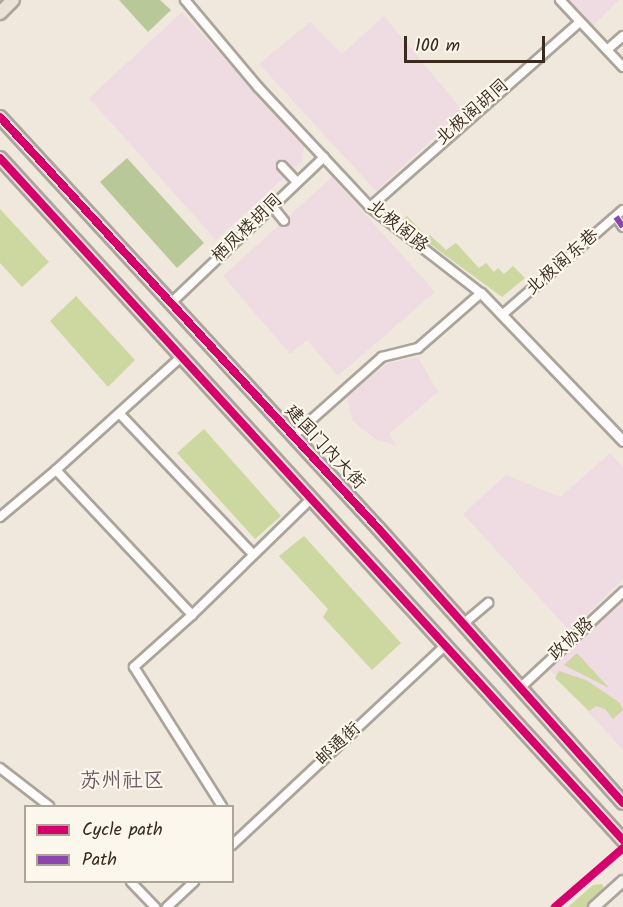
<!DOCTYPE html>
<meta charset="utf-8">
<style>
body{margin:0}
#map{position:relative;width:623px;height:907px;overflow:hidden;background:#f0e8dc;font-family:Kalam,"LXGW WenKai TC",sans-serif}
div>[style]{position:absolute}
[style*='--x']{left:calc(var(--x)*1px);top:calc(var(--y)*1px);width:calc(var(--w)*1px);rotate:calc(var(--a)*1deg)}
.built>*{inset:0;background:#efdbe2}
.green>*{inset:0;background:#cdd7a0}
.forest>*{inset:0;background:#b9c898}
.roads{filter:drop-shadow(2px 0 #aba49c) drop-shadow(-2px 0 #aba49c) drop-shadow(0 2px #aba49c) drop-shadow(0 -2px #aba49c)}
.minor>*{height:8px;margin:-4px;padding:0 4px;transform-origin:4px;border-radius:4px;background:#fdfcfa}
.tertiary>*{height:9px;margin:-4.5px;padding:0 4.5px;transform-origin:4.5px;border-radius:4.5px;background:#fdfcfa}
.secondary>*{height:10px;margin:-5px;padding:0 5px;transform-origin:5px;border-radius:5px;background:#f5f1eb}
.primary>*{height:12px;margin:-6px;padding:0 6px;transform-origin:6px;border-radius:6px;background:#eae2d6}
.trunk>*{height:12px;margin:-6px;padding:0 6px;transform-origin:6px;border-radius:6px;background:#eae2d6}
.quiet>*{height:6px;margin-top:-3px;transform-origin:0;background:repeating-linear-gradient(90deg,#8e44ad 0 12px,transparent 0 18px)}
.cycleway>*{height:8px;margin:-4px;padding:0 4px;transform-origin:4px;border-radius:4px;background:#d6006c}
span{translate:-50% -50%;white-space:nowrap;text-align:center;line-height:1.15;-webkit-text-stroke:4.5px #fbf7ec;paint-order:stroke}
.street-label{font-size:18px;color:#3b2a1e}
.quarter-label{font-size:21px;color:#705863}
.legend{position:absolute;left:24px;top:805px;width:210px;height:78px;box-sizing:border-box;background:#fbf7ec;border:2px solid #aea59a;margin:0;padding:8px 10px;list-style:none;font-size:18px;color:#3b2a1e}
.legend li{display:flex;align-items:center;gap:12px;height:30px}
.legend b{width:30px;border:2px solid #aea59a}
.scale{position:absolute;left:404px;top:36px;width:141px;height:27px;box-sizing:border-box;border:3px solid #3b2a1e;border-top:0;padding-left:8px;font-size:18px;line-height:21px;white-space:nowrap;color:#3b2a1e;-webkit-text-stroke:4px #fbf7ec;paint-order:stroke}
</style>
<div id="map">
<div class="built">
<div style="clip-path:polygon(570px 0,619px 0,593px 26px)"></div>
<div style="clip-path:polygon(182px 12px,304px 146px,302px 161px,216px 240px,89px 98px)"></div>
<div style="clip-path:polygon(384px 16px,463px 111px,376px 191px,259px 64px,310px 22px,342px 54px)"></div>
<div style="clip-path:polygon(332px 177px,435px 292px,338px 376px,307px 340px,290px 354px,223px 276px)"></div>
<div style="clip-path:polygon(418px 357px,438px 392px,389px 434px,397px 446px,375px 439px,352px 420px,347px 396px,388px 363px)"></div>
<div style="clip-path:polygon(610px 453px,623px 467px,623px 579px,570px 631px,463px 514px,506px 475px,560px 497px)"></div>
<div style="clip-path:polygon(623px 601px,623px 750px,550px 670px)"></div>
</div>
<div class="green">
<div style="clip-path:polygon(0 209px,49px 262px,22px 287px,0 263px)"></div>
<div style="clip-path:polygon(407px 216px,427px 237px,430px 235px,446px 250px,456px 243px,479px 268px,486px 263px,494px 272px,498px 268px,504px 274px,513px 266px,525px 278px,502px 297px,400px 222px)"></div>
<div style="clip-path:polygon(76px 296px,135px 360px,108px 387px,50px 321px)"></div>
<div style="clip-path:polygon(204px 429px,281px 516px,255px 539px,177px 453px)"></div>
<div style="clip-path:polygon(304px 536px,401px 643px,372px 670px,323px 617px,328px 609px,279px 556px)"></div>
<div style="clip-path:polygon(577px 653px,609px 688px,564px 665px)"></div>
<div style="clip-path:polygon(559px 671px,586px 680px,620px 703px,623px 710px,613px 719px,605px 709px,596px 706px,589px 711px,555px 678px)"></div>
<div style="clip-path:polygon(602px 884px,605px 890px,587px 907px,568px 907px,593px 885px)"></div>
</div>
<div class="forest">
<div style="clip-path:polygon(119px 0,160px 0,171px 10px,148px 32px)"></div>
<div style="clip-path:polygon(127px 158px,204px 243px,177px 268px,100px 182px)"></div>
</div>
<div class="roads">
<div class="minor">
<div style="--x:185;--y:0;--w:114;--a:50"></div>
<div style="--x:258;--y:87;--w:164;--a:47"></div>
<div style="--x:370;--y:207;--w:140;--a:37.8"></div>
<div style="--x:481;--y:293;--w:84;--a:138.9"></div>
<div style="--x:418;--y:348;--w:37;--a:166"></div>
<div style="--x:382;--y:357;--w:119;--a:138.4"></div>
<div style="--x:560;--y:0;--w:92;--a:46.8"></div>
<div style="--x:608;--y:49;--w:20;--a:-41"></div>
<div style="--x:282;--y:166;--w:22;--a:47"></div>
<div style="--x:272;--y:206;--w:19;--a:51"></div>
<div style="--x:370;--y:207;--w:280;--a:-41.4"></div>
<div style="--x:616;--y:217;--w:12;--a:55"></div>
<div style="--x:172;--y:302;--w:210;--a:-43.6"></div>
<div style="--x:502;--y:315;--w:160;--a:-41"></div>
<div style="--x:120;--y:414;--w:192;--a:46.5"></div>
<div style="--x:56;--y:470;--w:169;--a:-42.1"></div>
<div style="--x:0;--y:517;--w:73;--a:-40"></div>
<div style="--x:56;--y:470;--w:199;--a:46.8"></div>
<div style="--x:192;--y:615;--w:166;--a:-44.3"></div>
<div style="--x:192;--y:615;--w:78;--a:138.1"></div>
<div style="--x:134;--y:667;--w:165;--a:57.7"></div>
<div style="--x:463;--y:624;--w:33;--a:-40"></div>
<div style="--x:520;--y:688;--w:141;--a:-43"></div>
<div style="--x:0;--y:768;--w:62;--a:37.8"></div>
<div style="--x:232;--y:845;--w:293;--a:-43.1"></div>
<div style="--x:131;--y:882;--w:35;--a:46"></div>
<div style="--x:167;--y:907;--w:37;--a:-43"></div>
</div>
<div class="tertiary">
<div style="--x:481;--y:293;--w:205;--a:46.2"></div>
</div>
<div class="secondary">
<div style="--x:594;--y:907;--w:39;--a:-42"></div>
</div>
<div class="primary">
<div style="--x:0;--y:13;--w:18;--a:-45"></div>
</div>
<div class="trunk">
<div style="--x:0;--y:117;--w:558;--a:47.4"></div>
<div style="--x:378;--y:528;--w:368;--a:48.3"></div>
<div style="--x:0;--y:158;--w:924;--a:47.59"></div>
</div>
</div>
<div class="quiet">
<div style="--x:616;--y:217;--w:12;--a:55"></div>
</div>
<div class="cycleway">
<div style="--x:0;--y:117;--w:558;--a:47.4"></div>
<div style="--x:378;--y:528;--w:368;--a:48.3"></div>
<div style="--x:0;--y:158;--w:924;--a:47.59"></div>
<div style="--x:555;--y:907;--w:90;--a:-40.9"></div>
</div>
<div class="street-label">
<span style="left:473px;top:113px;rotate:-41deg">北极阁胡同</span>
<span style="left:397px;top:227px;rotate:39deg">北极阁路</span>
<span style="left:248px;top:229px;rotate:-44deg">栖凤楼胡同</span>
<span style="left:563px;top:263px;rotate:-41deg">北极阁东巷</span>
<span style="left:324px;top:448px;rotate:47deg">建国门内大街</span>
<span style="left:572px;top:640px;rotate:-43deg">政协路</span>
<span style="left:339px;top:745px;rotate:-43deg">邮通街</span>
</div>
<div class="quarter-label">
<span style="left:122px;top:782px">苏州社区</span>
</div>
<ul class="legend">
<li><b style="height:8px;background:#d6006c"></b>Cycle path</li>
<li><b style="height:8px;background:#8e44ad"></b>Path</li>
</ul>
<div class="scale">100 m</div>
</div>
